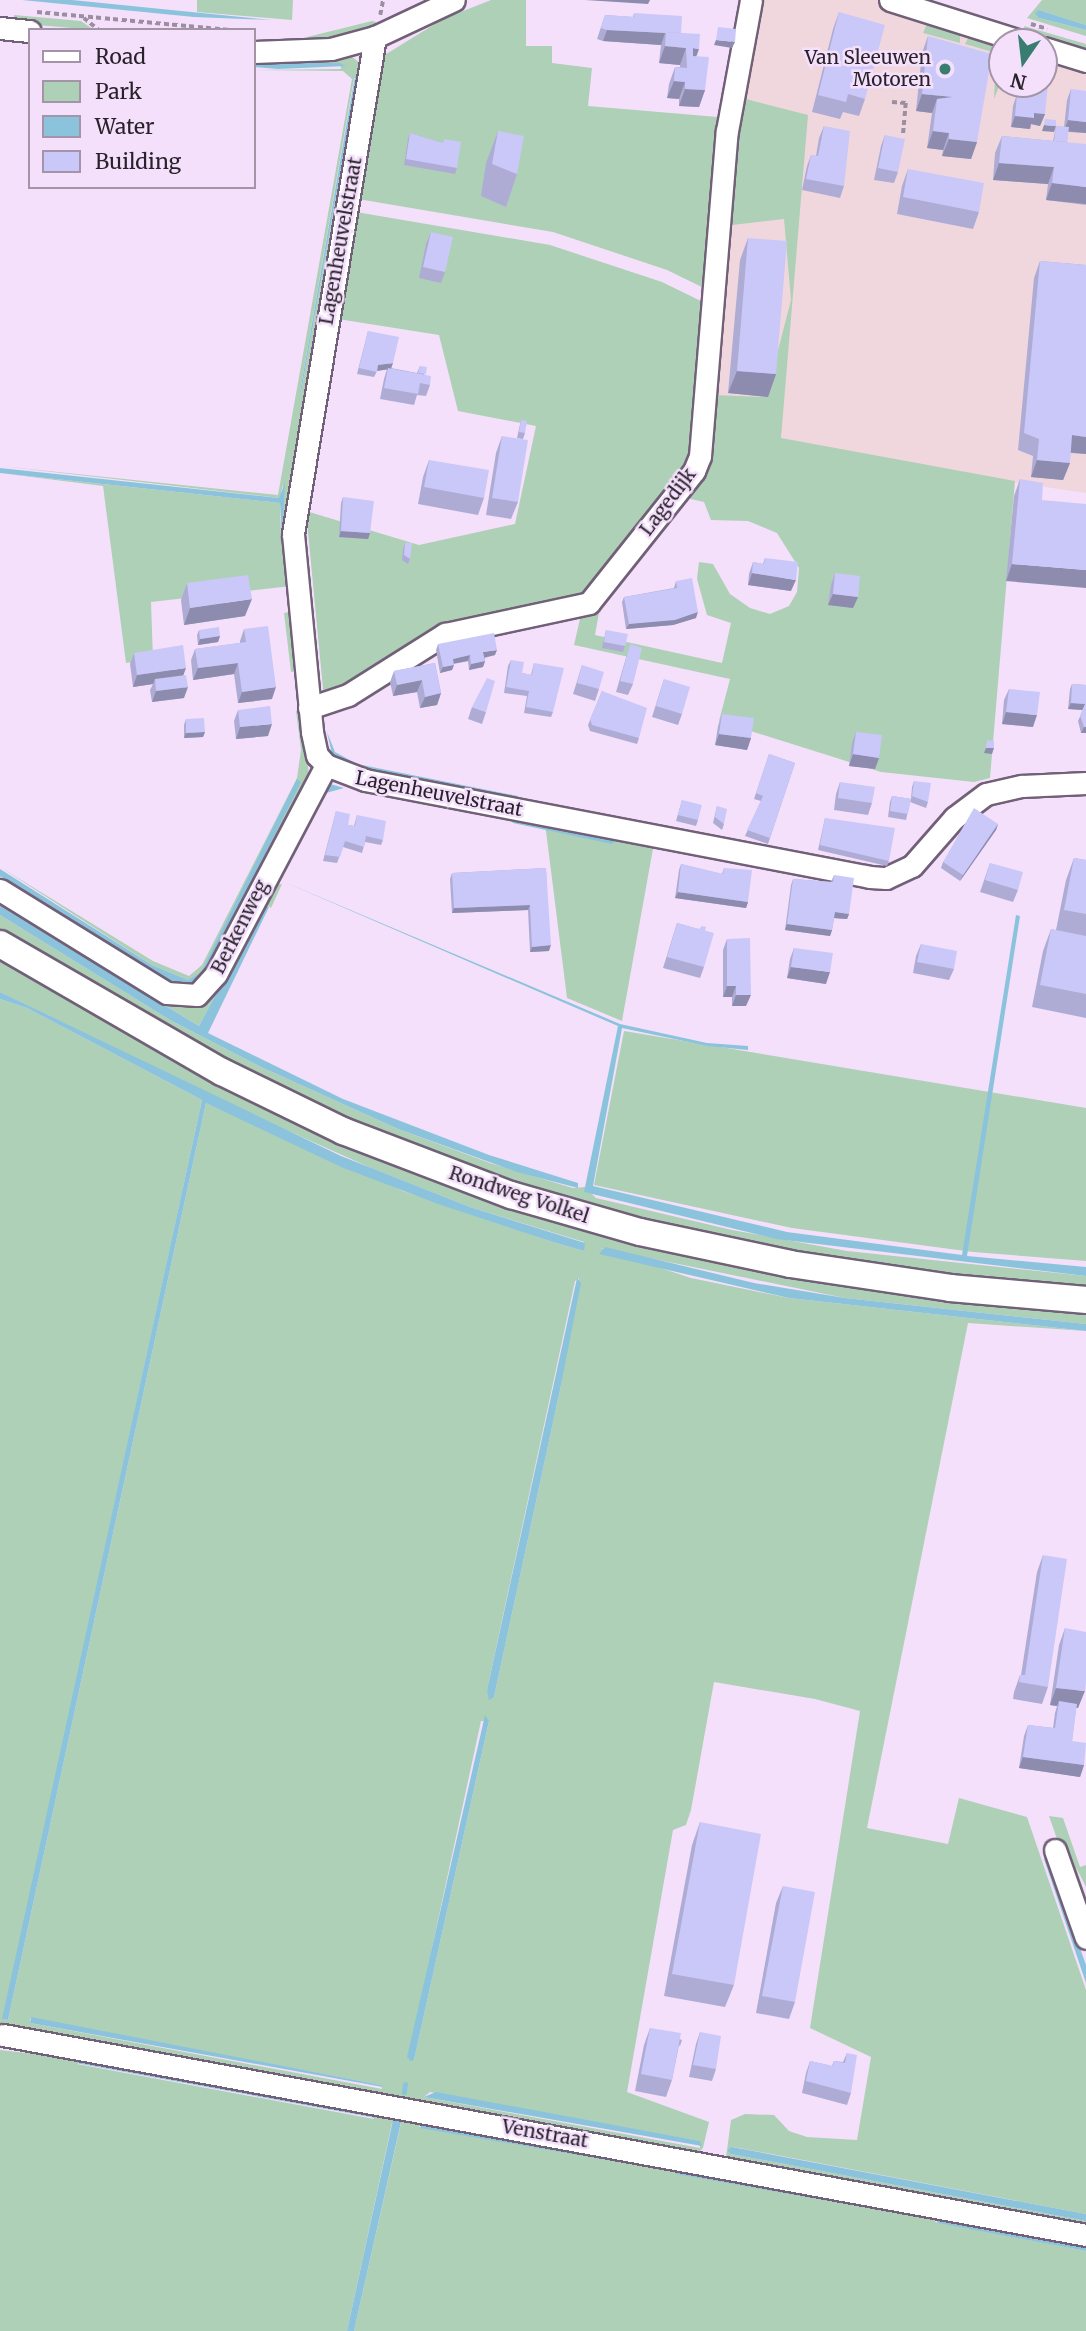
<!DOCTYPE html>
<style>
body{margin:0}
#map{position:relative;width:1086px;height:2331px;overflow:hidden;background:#f4e0fb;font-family:Merriweather,serif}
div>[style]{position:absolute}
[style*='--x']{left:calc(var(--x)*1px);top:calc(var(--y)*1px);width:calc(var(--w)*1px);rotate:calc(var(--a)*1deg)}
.industrial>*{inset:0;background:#f0d7de}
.green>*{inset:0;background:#aed0b6}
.water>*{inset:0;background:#8cc3dc}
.stream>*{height:5px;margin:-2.5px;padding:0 2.5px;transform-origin:2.5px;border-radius:2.5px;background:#8cc3dc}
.path>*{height:3.5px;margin-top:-1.75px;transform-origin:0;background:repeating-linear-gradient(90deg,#9c8ea1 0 5px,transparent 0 8.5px)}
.roads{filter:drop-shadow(2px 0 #716077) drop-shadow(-2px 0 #716077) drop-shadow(0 2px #716077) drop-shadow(0 -2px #716077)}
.minor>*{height:21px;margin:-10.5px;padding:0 10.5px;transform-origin:10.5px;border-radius:10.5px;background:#fff}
.major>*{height:26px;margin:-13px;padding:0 13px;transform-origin:13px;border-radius:13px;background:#fff}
.wall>*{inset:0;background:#aeacd5}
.shaded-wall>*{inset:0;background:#8d8cae}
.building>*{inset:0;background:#cac8f8}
.dots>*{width:19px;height:19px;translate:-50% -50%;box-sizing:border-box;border:4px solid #f4e0fb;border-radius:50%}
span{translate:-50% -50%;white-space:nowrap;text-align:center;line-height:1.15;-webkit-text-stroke:5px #f4e0fb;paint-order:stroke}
.poi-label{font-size:19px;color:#29222b}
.right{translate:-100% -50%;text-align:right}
.street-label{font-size:19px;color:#29222b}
.legend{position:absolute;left:28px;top:28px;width:228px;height:161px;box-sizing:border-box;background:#f4e0fb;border:2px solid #a394a8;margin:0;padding:9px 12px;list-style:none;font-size:21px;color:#29222b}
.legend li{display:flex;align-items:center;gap:14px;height:35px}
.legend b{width:35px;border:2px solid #a394a8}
.north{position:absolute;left:988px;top:28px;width:70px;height:70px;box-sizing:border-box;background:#f4e0fb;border:2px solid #a394a8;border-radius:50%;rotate:194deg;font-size:19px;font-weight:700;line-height:28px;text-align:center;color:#29222b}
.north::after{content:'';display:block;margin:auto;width:24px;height:32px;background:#397d71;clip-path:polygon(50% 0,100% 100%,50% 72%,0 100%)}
</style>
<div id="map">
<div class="industrial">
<div style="clip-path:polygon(evenodd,741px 0,915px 0,1086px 47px,1086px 493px,697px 436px,741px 0,1002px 42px,1044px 42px,1044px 84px,1002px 84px,1002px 42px)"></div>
</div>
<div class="green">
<div style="clip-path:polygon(197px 0,293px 0,292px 20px,197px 12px)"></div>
<div style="clip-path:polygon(491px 0,526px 0,526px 46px,552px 46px,552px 63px,592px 68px,588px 106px,718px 117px,706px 289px,667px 270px,553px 232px,358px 199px,383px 56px,443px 19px)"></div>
<div style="clip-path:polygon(1042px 0,1086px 0,1086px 25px,1039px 10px,1039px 18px,1086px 30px,1086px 36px,1027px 18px)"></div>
<div style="clip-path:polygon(14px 15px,81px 21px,94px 30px,15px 23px)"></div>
<div style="clip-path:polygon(372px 21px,376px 22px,374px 29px,346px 39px,287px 42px)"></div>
<div style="clip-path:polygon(928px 21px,960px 31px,960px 43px,923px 33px)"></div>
<div style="clip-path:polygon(1024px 26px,1086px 44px,1086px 51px,1025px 32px)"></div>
<div style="clip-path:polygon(970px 34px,1002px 47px,1002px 79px,994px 99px,996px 53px,965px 44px)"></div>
<div style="clip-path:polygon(evenodd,350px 55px,362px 65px,291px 586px,151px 602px,153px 659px,126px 663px,103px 486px,0 473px,280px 503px,281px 537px,283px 484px,280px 498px,0 466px,278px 495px,352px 79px,343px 71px,254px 70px,341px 69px,340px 63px,268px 64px,254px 60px,309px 61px,350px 55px,354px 78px,357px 78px,301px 393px,300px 392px,354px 78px)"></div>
<div style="clip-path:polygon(738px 97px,808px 115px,781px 438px,1015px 481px,990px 778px,974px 782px,881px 772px,719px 721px,730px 679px,574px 645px,582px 610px,600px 607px,595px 635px,722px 663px,731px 623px,707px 615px,697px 579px,699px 562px,713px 564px,730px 594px,750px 608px,770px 614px,789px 606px,797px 592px,799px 568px,777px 533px,748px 521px,711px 520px,704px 502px,682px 497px,713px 395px,766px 397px,791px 300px,784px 219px,724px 226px)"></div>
<div style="clip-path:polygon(356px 212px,550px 245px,662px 282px,705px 303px,697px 454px,594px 597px,430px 633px,324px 699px,306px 511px,419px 545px,515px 524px,536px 426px,458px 411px,439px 335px,338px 319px)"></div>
<div style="clip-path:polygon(293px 611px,299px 671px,291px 672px,284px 613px)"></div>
<div style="clip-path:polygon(296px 711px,304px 711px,309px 779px,208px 980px,188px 994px,0 886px,0 876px,169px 980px,193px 983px,211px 962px,300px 780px,201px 972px,188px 980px,152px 965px,0 867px,153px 961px,189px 976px,202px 965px,297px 778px,301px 750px)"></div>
<div style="clip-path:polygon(545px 823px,654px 843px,622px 1021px,567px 998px)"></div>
<div style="clip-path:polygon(278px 860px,290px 863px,286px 863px,274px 885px,282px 884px,271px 908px,265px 903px,199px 1026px,0 906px,0 895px,174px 1003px,190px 1007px,204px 1001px)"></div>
<div style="clip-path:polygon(0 915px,170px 1020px,261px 1067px,398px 1129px,490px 1163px,573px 1188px,585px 1187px,596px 1198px,732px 1230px,847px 1251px,1086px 1276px,1086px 1289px,930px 1274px,688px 1234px,463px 1167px,305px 1102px,112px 1000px,0 930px)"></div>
<div style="clip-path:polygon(evenodd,0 955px,457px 1186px,1086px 1309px,1086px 1324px,845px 1298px,600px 1248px,691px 1278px,789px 1298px,1086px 1331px,968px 1323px,867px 1828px,948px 1844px,959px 1798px,1027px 1817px,1086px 1990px,1086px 2214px,739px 2148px,732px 2147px,731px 2154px,1086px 2221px,1086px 2231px,730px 2165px,726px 2158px,731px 2120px,745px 2114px,774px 2115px,789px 2131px,807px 2137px,857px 2140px,871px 2057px,810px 2028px,860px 1711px,815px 1699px,714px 1682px,691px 1810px,686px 1825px,673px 1830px,627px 2092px,709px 2122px,703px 2148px,694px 2157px,0 2030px,0 999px,27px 1008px,202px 1100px,3px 2019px,8px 2020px,206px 1103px,403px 1191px,556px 1243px,584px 1251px,584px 1242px,470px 1207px,371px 1168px,222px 1101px,0 992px,0 955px,579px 1278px,560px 1390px,494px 1697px,487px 1690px,575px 1281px,579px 1278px,0 955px,481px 1721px,489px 1721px,414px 2060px,408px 2059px,481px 1721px,0 955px,30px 2018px,381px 2085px,382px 2089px,30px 2023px,30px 2018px,0 955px,430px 2092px,699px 2141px,700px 2148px,424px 2097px,430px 2092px)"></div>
<div style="clip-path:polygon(624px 1031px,1086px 1108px,1086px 1261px,973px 1252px,792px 1228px,594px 1185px)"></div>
<div style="clip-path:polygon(1049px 1816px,1063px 1818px,1080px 1867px,1086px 1865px,1086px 1887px,1076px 1867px,1086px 1898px,1086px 1922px)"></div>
<div style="clip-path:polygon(evenodd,0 2038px,1086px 2239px,1086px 2247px,936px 2218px,935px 2222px,1086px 2251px,1086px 2331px,354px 2331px,401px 2123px,392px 2123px,347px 2331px,0 2331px,0 2050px,52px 2056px,0 2045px,0 2038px,80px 2061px,371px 2114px,374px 2119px,77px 2064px,80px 2061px,0 2038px,422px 2123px,663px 2168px,665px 2169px,419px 2127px,422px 2123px)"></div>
</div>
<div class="water">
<div style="clip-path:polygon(22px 0,72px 0,272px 20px,194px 17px)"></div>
<div style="clip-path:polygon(1039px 10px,1086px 25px,1086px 30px,1039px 18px,1035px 13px)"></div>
<div style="clip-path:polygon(254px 63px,340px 63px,346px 66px,278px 69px,254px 67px)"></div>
<div style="clip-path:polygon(355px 76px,357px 78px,301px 393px,300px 392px)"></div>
<div style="clip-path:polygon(0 468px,279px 498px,285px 483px,282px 535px,280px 503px,0 473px)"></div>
<div style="clip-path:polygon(306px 526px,307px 566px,322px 694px,303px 535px)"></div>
<div style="clip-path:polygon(327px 732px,335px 752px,357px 764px,518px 796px,517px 800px,357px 769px,332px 754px)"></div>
<div style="clip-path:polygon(297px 779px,301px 782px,211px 962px,193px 983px,178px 984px,145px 967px,0 876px,0 869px,152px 965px,188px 980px,201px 972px)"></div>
<div style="clip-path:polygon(327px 783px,344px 788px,326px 793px,294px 855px,289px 856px)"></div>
<div style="clip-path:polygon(511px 818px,615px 839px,616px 840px,612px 844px,513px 823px)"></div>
<div style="clip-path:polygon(282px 881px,620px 1024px,707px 1043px,748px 1046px,748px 1050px,708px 1046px,622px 1028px,593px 1186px,787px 1232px,962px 1255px,1016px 915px,1020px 916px,967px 1256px,1086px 1267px,1086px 1276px,776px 1239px,584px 1192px,618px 1026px)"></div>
<div style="clip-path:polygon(264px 904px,269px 907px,208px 1033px,343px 1099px,489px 1155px,578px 1183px,578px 1188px,517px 1172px,398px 1129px,261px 1067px,170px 1020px,0 915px,0 906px,199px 1026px)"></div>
<div style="clip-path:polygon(0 992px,341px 1156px,470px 1207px,585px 1243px,584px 1251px,556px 1243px,438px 1204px,341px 1167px,206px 1103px,8px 2020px,2px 2019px,202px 1100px,27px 1008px,0 999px)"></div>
<div style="clip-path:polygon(605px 1247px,754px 1283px,845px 1298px,1086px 1324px,1086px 1331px,789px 1298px,599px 1254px)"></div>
<div style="clip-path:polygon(577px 1278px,581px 1283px,560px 1390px,494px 1697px,489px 1700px,487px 1690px)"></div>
<div style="clip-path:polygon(485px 1715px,489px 1721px,414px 2060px,410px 2061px,407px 2057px)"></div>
<div style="clip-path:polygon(1047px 1856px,1086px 1965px,1086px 1983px,1044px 1859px)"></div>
<div style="clip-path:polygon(31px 2017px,381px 2085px,383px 2087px,30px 2023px)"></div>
<div style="clip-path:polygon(79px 2061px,371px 2114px,376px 2118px,76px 2063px)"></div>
<div style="clip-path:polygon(436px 2092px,700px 2141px,702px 2146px,424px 2097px)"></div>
<div style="clip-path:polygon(393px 2120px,401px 2122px,354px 2331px,347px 2331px)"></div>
<div style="clip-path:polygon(422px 2123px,663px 2168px,665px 2170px,420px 2128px)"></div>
<div style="clip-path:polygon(732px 2147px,1086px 2214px,1086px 2221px,731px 2154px,727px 2150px)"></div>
<div style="clip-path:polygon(680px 2169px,911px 2212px,914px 2216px,676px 2174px)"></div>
<div style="clip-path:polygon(935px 2218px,1086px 2247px,1086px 2251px,938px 2223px)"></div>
</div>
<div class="stream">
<div style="--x:404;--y:2092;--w:8;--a:-83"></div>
</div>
<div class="path">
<div style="--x:37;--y:12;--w:194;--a:5.3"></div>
<div style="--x:380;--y:15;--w:15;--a:-79"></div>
<div style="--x:84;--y:18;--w:19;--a:39"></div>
<div style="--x:1031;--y:24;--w:17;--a:17"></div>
<div style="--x:892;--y:102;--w:14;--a:4"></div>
<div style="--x:906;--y:103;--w:33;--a:95"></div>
</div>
<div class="roads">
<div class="minor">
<div style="--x:890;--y:0;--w:139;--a:17.5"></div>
<div style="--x:0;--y:28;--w:30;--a:6"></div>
<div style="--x:375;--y:37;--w:504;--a:99.37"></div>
<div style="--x:293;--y:534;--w:199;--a:84.5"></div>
<div style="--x:312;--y:732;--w:24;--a:78"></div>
<div style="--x:317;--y:755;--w:13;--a:48"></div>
<div style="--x:326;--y:765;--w:42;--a:21"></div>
<div style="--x:365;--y:780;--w:514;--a:10.87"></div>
<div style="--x:870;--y:877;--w:16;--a:4"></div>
<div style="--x:886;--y:878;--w:29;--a:-25"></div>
<div style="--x:912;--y:866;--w:64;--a:-48.8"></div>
<div style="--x:954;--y:818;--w:40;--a:-37"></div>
<div style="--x:986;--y:794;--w:37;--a:-13"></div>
<div style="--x:1022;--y:786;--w:64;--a:-2.7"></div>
<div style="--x:1044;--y:48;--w:44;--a:17.2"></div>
<div style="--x:254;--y:52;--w:77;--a:-2.2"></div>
<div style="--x:331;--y:49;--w:46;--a:-15.3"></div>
<div style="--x:375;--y:37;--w:87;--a:-25.1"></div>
<div style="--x:309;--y:708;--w:41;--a:-18.4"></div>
<div style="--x:348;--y:695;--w:115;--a:-32.2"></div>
<div style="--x:445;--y:634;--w:147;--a:-12.1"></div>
<div style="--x:589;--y:603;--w:169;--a:-51.5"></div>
<div style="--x:694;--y:471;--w:16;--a:-68"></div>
<div style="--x:700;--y:456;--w:326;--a:-85.3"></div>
<div style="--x:727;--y:131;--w:133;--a:-79.6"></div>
<div style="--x:0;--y:890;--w:196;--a:31.7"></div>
<div style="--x:167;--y:993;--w:30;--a:4"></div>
<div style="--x:197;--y:995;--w:28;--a:-48"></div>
<div style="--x:216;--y:974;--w:236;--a:-62.2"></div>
<div style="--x:1055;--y:1850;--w:93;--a:70.6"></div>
<div style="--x:3;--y:2035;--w:1101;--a:10.46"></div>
</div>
<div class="major">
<div style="--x:0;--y:944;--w:256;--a:30"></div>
<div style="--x:222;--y:1072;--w:135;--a:26"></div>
<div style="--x:343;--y:1131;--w:180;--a:20.9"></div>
<div style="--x:511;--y:1195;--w:134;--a:16"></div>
<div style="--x:640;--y:1232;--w:153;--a:12"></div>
<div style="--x:790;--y:1264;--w:162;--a:8.5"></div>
<div style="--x:950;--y:1288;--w:137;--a:5"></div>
</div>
</div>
<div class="wall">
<div style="clip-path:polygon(839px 12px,865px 99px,859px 116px,843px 112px,840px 119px,812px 112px,833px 29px)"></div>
<div style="clip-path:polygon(634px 13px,681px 33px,696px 56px,705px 90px,699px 107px,679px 106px,679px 99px,667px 98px,669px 84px,675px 67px,680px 67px,680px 65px,659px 63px,661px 45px,603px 41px,597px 39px,605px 15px,633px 17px)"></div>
<div style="clip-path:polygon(928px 36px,977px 142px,971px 159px,942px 156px,943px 150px,927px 148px,932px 113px,916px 111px,922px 53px)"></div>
<div style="clip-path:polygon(1026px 84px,1045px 114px,1040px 126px,1031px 124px,1030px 129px,1011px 127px,1013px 106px,1017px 94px,1023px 95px)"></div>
<div style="clip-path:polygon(1071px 89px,1086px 133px,1068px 132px,1067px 142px,1086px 205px,1046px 200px,1048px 184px,993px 180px,995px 153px,1002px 136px,1053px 141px,1056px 126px,1064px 127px,1067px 100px)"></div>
<div style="clip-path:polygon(824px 126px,844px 186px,840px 198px,802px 190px,807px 166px,811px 155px,816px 156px,819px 138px)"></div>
<div style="clip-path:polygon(498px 131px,517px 174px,506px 207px,481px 196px,486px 163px)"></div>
<div style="clip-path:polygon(410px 133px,443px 143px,444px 139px,457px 168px,455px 174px,404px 165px,408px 139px)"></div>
<div style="clip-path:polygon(885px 135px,898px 172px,894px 183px,874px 180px,881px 146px)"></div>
<div style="clip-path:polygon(908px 169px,979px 212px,973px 229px,897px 214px,902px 186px)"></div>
<div style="clip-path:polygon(431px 232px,445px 272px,441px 283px,419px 278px,426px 244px)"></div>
<div style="clip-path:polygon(748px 238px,776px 374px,768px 397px,728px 393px,740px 260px)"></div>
<div style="clip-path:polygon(1040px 261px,1086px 265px,1086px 454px,1070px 453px,1070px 463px,1063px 480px,1031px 477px,1033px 456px,1018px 450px,1034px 278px)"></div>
<div style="clip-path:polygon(368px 331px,391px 368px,417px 373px,420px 366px,430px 385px,426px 396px,417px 395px,414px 405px,380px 399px,384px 379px,387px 369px,377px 371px,374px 377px,357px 374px)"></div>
<div style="clip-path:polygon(521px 420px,525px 433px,523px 439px,517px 438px)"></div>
<div style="clip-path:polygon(502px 436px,518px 502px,511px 519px,486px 515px,496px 453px)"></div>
<div style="clip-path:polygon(429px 460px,484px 498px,478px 515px,418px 504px,423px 477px)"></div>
<div style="clip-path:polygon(1020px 479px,1042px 500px,1006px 581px,1014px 496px)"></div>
<div style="clip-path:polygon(343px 497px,370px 533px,368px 539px,339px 537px,341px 503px)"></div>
<div style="clip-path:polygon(405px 543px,410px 559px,408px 564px,402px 560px,403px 549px)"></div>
<div style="clip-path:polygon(765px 558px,791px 591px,748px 585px,749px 574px,753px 562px,763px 564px)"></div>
<div style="clip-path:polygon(835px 573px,858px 597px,853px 608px,828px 605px,831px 585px)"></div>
<div style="clip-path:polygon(676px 581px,696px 618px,673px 625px,626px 629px,622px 602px,624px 597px,674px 588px)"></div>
<div style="clip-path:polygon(187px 583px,245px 616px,184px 625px,181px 600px)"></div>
<div style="clip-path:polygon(244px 629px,272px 699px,238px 703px,234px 674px,193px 680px,191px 660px,195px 649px,240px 643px,240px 641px)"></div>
<div style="clip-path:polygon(199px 630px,220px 636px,218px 642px,198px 645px,197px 635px)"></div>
<div style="clip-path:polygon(606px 630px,625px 646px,623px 652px,602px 648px)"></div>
<div style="clip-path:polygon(438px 644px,495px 655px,485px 658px,485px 661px,483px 667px,469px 670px,468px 661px,454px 664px,452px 670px,440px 673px,436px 650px)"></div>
<div style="clip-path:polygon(630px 644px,633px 684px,628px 695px,616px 692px)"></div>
<div style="clip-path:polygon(134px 653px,183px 675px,184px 698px,152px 702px,150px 690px,153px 684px,133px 687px,130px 664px)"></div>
<div style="clip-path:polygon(511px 660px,522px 673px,531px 675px,534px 663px,553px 712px,551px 717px,524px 713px,527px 696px,504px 693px,508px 666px)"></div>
<div style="clip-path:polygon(435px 663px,441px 693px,437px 705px,420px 708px,417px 692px,393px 696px,390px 682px,394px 671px)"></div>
<div style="clip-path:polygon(582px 665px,599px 689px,595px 701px,573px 694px)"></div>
<div style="clip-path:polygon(664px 679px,682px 714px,678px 725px,652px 717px)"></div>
<div style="clip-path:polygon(1072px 684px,1086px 685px,1086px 733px,1081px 733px,1078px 721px,1083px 710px,1068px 709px,1070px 689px)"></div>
<div style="clip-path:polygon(1009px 689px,1033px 727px,1002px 724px,1004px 700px)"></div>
<div style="clip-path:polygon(602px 691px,639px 738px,637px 744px,590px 731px,588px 725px)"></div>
<div style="clip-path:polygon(472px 707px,486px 712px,482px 724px,468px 719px)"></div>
<div style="clip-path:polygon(238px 710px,268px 736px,236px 739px,234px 721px)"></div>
<div style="clip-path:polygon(722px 714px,751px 738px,747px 750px,715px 745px,718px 726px)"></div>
<div style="clip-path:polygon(186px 719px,205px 732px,203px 737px,184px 738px,184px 725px)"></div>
<div style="clip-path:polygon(856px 732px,879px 758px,875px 769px,849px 766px,852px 743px)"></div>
<div style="clip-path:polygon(769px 754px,795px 763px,768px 844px,745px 836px,761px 801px,754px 799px)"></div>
<div style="clip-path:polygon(914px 781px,928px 802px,926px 808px,910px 802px,906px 820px,888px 817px,890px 802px,892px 796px,911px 799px,912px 787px)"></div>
<div style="clip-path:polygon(840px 782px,872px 803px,868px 815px,834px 810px,836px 794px)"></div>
<div style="clip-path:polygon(682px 800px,698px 820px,696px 826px,676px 821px)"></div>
<div style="clip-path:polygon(717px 806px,724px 824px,722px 830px,713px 823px)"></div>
<div style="clip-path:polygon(336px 811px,348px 825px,354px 826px,357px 815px,383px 840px,381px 845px,365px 842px,362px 853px,343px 847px,337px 863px,323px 861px)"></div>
<div style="clip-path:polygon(825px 818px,889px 861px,887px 866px,818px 850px)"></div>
<div style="clip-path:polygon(998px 824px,996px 830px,960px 881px,941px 868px,943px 862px)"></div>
<div style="clip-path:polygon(1074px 858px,1086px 860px,1086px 1018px,1032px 1007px,1043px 951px,1051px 929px,1056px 930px,1066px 880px)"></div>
<div style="clip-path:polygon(990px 863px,1018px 890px,1013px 902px,980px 892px)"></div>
<div style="clip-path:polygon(681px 864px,722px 874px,724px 868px,748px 902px,746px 908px,675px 898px,679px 870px)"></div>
<div style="clip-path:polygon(546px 868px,549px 951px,530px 952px,528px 910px,452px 913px,450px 879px,452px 873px)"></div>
<div style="clip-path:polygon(834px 875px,849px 914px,847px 919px,834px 918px,832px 930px,830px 936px,785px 930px,791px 885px,793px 879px,831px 882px)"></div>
<div style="clip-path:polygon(677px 923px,705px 931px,704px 967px,700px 978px,663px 968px)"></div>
<div style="clip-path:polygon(727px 939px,746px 1006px,732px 1006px,732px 997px,723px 997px,723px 950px)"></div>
<div style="clip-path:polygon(921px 944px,954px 969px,949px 980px,913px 973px,916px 956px)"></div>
<div style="clip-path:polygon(794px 948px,826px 984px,787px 978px,790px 959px)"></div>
<div style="clip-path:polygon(1043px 1555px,1048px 1687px,1042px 1704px,1013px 1699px,1014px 1692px,1020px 1675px,1021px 1675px,1037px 1572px)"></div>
<div style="clip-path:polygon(1065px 1628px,1078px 1708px,1076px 1708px,1072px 1741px,1084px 1765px,1080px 1777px,1019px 1768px,1024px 1736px,1028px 1725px,1053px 1728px,1055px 1713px,1057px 1706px,1050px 1705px,1059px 1645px)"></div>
<div style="clip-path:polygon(700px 1822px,734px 1985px,725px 2007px,664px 1996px,692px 1845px)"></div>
<div style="clip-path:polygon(783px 1886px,795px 2002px,789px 2019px,756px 2013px,776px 1903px)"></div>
<div style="clip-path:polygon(650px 2028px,682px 2040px,680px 2046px,679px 2045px,672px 2080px,666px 2097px,635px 2091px,644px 2045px)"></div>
<div style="clip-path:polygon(700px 2032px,716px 2069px,712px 2081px,689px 2077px,696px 2044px)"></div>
<div style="clip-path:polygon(847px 2053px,851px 2093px,847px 2105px,802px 2093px,806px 2073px,810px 2061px,832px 2066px,834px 2061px,843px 2062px)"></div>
</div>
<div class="shaded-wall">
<div style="clip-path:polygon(585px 0,650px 0,648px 4px)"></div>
<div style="clip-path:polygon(607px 30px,665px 33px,661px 45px,603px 41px)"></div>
<div style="clip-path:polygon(716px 40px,735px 42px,732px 48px,714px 45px)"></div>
<div style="clip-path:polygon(665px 46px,686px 48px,680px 65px,659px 63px)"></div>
<div style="clip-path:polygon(693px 48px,699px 49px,693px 66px)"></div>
<div style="clip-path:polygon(674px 81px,685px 82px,679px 99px,667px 98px)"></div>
<div style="clip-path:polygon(685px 89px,705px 90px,699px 107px,679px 106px)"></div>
<div style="clip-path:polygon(922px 94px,953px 97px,937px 99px,932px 113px,916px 111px)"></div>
<div style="clip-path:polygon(1034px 113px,1045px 114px,1040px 126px,1031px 124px,1030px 129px,1011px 127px,1015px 116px)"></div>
<div style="clip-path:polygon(1068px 120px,1086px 122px,1086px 133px,1064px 131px)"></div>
<div style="clip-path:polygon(1044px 125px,1056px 126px,1054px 132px,1042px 131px)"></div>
<div style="clip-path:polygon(933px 131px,949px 133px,943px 150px,927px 148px)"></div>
<div style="clip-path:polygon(949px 139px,977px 142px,971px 159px,942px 156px)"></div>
<div style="clip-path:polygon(999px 163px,1054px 167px,1048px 184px,993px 180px)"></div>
<div style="clip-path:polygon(1052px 183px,1086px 187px,1086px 204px,1046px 200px)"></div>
<div style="clip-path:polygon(393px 363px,391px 369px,376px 371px,378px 365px)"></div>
<div style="clip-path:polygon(737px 371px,776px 374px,768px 397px,728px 393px)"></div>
<div style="clip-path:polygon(1072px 435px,1086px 437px,1086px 454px,1066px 452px)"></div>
<div style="clip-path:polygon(1037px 460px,1070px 463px,1063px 480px,1031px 477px)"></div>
<div style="clip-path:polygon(341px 531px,370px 533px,368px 539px,339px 537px)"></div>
<div style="clip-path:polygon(1012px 564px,1086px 570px,1086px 588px,1006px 581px)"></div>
<div style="clip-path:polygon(752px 573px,796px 580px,791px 591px,748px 585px)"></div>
<div style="clip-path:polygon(833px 594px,858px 597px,853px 608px,828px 605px)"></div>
<div style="clip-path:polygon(252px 599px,245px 616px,184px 625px,190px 608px)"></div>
<div style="clip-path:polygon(698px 612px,696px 618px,673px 625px,626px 629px,629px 624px)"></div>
<div style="clip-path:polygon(220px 636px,218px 642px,198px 645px,200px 639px)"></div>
<div style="clip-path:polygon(497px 650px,495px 655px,481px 658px,483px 652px)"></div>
<div style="clip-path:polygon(470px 655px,468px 661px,450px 664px,453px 659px)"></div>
<div style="clip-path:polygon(485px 661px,483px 667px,469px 670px,471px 664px)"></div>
<div style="clip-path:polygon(238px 663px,234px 674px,193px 680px,198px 668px)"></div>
<div style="clip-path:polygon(454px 665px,452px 670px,440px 673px,443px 667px)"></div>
<div style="clip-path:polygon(186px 668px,182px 679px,155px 679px,153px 684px,133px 687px,137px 675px)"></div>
<div style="clip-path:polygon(422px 680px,417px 692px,393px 696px,397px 685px)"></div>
<div style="clip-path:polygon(188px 687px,184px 698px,152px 702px,156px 691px)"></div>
<div style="clip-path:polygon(276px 687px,272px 699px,238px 703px,242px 692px)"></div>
<div style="clip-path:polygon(441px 693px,437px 705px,420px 708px,425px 697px)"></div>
<div style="clip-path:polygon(1071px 703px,1085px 704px,1083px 710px,1068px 709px)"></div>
<div style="clip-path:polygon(1006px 712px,1037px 715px,1033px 727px,1002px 724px)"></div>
<div style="clip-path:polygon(272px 724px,268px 736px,236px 739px,240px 727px)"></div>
<div style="clip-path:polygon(1084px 727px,1086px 727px,1086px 733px,1081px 733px)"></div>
<div style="clip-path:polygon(205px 732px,203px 737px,184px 738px,186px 733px)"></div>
<div style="clip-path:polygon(719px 734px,751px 738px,747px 750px,715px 745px)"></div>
<div style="clip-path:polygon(986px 748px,994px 748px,992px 754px,984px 753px)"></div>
<div style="clip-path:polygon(853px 754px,879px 758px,875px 769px,849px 766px)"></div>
<div style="clip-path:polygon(998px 824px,996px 830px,960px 881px,963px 875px)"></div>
<div style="clip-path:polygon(678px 892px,748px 902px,746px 908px,675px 898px)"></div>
<div style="clip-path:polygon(530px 905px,528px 910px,452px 913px,454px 908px)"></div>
<div style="clip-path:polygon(835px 912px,849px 914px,847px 919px,833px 918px)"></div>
<div style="clip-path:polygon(787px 924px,832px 930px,830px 936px,785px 930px)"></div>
<div style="clip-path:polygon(551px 945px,549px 951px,530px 952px,532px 947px)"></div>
<div style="clip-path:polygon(791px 967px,830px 972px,826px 984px,787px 978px)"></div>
<div style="clip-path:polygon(727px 986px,736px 986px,732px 997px,723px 997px)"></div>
<div style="clip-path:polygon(736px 995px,751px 995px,746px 1006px,732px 1006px)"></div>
<div style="clip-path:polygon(1056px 1688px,1085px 1691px,1078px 1708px,1058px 1706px,1059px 1701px,1057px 1706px,1050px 1705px)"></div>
<div style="clip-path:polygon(1023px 1757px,1084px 1765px,1080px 1777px,1019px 1768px)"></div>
</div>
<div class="building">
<div style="clip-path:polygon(839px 12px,885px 25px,865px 99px,848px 94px,846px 102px,818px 95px)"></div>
<div style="clip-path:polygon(634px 13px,682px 16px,681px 33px,666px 32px,666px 33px,607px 30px,601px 28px,605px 15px,634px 17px)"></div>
<div style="clip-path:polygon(718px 27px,736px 29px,735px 42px,716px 40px)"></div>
<div style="clip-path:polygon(666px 32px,700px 34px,699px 49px,693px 48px,693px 56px,709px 57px,705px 90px,685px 89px,685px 82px,674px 81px,675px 67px,687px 68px,686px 48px,665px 46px)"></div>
<div style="clip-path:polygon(928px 36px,992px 54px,977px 142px,949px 139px,949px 133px,933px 131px,937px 99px,953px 97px,922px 94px)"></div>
<div style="clip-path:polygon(1027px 84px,1048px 85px,1045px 114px,1034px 113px,1034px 118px,1015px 116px,1017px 94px,1025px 95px)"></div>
<div style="clip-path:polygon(1071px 89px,1086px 91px,1086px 122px,1068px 120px)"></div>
<div style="clip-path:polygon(1045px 119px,1056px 120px,1056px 126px,1044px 125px)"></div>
<div style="clip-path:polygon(824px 126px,850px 131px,844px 186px,806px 179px,811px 155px,818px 156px)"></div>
<div style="clip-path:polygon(1056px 126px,1069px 127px,1067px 142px,1054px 141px)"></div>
<div style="clip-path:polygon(498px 131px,524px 136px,517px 174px,492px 164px)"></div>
<div style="clip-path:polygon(410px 133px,443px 143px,444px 139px,461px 142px,457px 168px,406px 159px)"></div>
<div style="clip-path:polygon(885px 135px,905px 139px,898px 172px,878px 168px)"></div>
<div style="clip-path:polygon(1002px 136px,1086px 144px,1086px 187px,1052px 183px,1054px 167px,999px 163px)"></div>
<div style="clip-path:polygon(908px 169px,984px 183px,979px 212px,903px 197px)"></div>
<div style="clip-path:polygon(431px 232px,453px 237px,445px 272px,423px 267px)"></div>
<div style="clip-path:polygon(748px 238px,787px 241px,776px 374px,737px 371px)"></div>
<div style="clip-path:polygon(1040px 261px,1086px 265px,1086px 437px,1072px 435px,1070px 463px,1037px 460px,1039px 439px,1024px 433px)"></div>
<div style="clip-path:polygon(368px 331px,399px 337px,393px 363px,378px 365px,377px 372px,359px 368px)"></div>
<div style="clip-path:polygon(420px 366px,427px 367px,426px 374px,418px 373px)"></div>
<div style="clip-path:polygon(388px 368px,431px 376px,430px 385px,420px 383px,418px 394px,384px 388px)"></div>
<div style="clip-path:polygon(521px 420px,527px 421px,525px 433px,519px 432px)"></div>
<div style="clip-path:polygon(502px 436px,528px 440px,518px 502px,492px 498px)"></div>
<div style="clip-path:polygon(429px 460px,489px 470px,484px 498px,424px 487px)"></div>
<div style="clip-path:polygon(1020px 479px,1043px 483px,1042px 500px,1086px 504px,1086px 570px,1012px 564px)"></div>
<div style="clip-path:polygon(343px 497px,374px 501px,370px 533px,341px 531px)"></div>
<div style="clip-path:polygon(405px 543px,412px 543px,410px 559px,404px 555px)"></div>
<div style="clip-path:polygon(765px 558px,798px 562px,796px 580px,752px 573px,753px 562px,764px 564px)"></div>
<div style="clip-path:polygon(835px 573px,860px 576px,858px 597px,833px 594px)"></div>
<div style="clip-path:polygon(248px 575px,252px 599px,190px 608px,187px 583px)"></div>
<div style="clip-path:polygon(692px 578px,698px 612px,675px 620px,629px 624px,624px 597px,677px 588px,676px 581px)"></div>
<div style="clip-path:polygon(268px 626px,276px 687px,242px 692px,238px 663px,198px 668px,195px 649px,246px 642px,244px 629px)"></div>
<div style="clip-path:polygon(219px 627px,220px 636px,200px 639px,199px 630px)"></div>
<div style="clip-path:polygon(606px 630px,628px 634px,625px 646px,604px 642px)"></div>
<div style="clip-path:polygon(494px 633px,497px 650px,483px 652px,485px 661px,471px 664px,470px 655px,453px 659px,454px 665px,443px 667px,438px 644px)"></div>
<div style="clip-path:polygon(630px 644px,642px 648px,633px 684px,620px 681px)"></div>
<div style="clip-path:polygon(183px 645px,186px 668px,137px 675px,134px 653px)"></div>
<div style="clip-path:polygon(511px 660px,524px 662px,522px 673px,532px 675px,534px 663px,564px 668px,553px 712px,526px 707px,529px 691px,506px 687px)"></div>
<div style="clip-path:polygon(435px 663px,441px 693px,425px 697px,422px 680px,397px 685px,394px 671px)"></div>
<div style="clip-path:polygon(582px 665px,604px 672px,599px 689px,577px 683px)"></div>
<div style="clip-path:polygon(186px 675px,188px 687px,156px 691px,155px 679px)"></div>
<div style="clip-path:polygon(487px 678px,495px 681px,486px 712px,472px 707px)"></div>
<div style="clip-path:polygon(664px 679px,690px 687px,682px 714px,656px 706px)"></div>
<div style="clip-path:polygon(1072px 684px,1086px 685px,1086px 727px,1084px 727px,1080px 715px,1085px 704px,1071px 703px)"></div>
<div style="clip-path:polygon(1009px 689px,1040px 692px,1037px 715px,1006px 712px)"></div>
<div style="clip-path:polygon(602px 691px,647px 708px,639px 738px,592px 725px,590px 719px)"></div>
<div style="clip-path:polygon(270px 706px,272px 724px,240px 727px,238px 710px)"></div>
<div style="clip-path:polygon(722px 714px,754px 718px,751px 738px,719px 734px)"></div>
<div style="clip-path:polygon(204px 718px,205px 732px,186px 733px,186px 719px)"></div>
<div style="clip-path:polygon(856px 732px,882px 735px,879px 758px,853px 754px)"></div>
<div style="clip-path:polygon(987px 740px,994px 741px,994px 748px,986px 748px)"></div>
<div style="clip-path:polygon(769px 754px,795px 763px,770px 838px,747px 830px,763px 796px,756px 793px)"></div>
<div style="clip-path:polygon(914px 781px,931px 783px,928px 802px,912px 796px)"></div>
<div style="clip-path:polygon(840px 782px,875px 787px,872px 803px,838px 798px)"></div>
<div style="clip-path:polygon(892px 796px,911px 799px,908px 814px,890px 811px)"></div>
<div style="clip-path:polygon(682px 800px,702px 805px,698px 820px,678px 815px)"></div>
<div style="clip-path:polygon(717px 806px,727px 809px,724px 824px,715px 817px)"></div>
<div style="clip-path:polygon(974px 808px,998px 824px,963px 875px,943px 862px)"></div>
<div style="clip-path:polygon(336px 811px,350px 814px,348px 825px,355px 826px,357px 815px,386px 821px,383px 840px,366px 836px,364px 847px,345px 841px,340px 857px,325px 855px)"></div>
<div style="clip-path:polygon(825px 818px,895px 828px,889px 861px,820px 845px)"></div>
<div style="clip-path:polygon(1074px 858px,1086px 860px,1086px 914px,1064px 910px)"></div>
<div style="clip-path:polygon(990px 863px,1023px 872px,1018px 890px,985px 880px)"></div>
<div style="clip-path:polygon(681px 864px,723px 874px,724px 868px,752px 870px,748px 902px,678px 892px)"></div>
<div style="clip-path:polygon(546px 868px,551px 945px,532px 947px,530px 905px,454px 908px,452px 873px)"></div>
<div style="clip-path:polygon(834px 875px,854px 878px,849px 914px,835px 912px,832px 930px,787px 924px,793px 879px,833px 882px)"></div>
<div style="clip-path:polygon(677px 923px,714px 933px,704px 967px,667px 957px)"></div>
<div style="clip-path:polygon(702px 926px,706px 927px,705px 931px,699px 929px)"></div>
<div style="clip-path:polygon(1051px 929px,1086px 936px,1086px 994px,1040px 985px)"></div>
<div style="clip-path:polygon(750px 938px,751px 995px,736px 995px,736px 986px,727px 986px,727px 939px)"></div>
<div style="clip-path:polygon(921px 944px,957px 951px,954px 969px,917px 962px)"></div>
<div style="clip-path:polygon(794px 948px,833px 953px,830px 972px,791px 967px)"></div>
<div style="clip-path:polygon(1043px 1555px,1067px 1559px,1048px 1687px,1019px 1682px,1020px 1675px,1025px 1675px)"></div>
<div style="clip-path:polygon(1065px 1628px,1086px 1632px,1086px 1682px,1085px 1691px,1056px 1688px)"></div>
<div style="clip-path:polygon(1059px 1701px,1077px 1704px,1072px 1741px,1086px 1743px,1084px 1765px,1023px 1757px,1028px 1725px,1055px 1728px)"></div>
<div style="clip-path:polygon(700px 1822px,761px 1834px,734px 1985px,672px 1974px)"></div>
<div style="clip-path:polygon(783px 1886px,815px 1892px,795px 2002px,762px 1996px)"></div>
<div style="clip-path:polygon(650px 2028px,681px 2033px,672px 2080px,641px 2074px)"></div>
<div style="clip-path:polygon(700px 2032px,721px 2036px,716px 2069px,693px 2065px)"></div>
<div style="clip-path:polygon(847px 2053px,857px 2055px,851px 2093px,806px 2081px,810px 2061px,833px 2066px,834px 2061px,845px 2063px)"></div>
</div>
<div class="dots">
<div style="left:945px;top:69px;background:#397d71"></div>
</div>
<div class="poi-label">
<span class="right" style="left:931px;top:69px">Van Sleeuwen<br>Motoren</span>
</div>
<div class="street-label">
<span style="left:341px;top:241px;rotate:-80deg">Lagenheuvelstraat</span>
<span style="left:668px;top:502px;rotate:-53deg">Lagedijk</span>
<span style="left:439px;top:794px;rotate:11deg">Lagenheuvelstraat</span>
<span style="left:240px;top:927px;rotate:-63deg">Berkenweg</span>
<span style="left:519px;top:1195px;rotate:18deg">Rondweg Volkel</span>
<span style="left:545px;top:2134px;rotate:10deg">Venstraat</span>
</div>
<ul class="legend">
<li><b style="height:9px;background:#fff"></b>Road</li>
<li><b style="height:19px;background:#aed0b6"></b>Park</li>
<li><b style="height:19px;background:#8cc3dc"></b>Water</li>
<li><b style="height:19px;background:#cac8f8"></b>Building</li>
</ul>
<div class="north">N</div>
</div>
